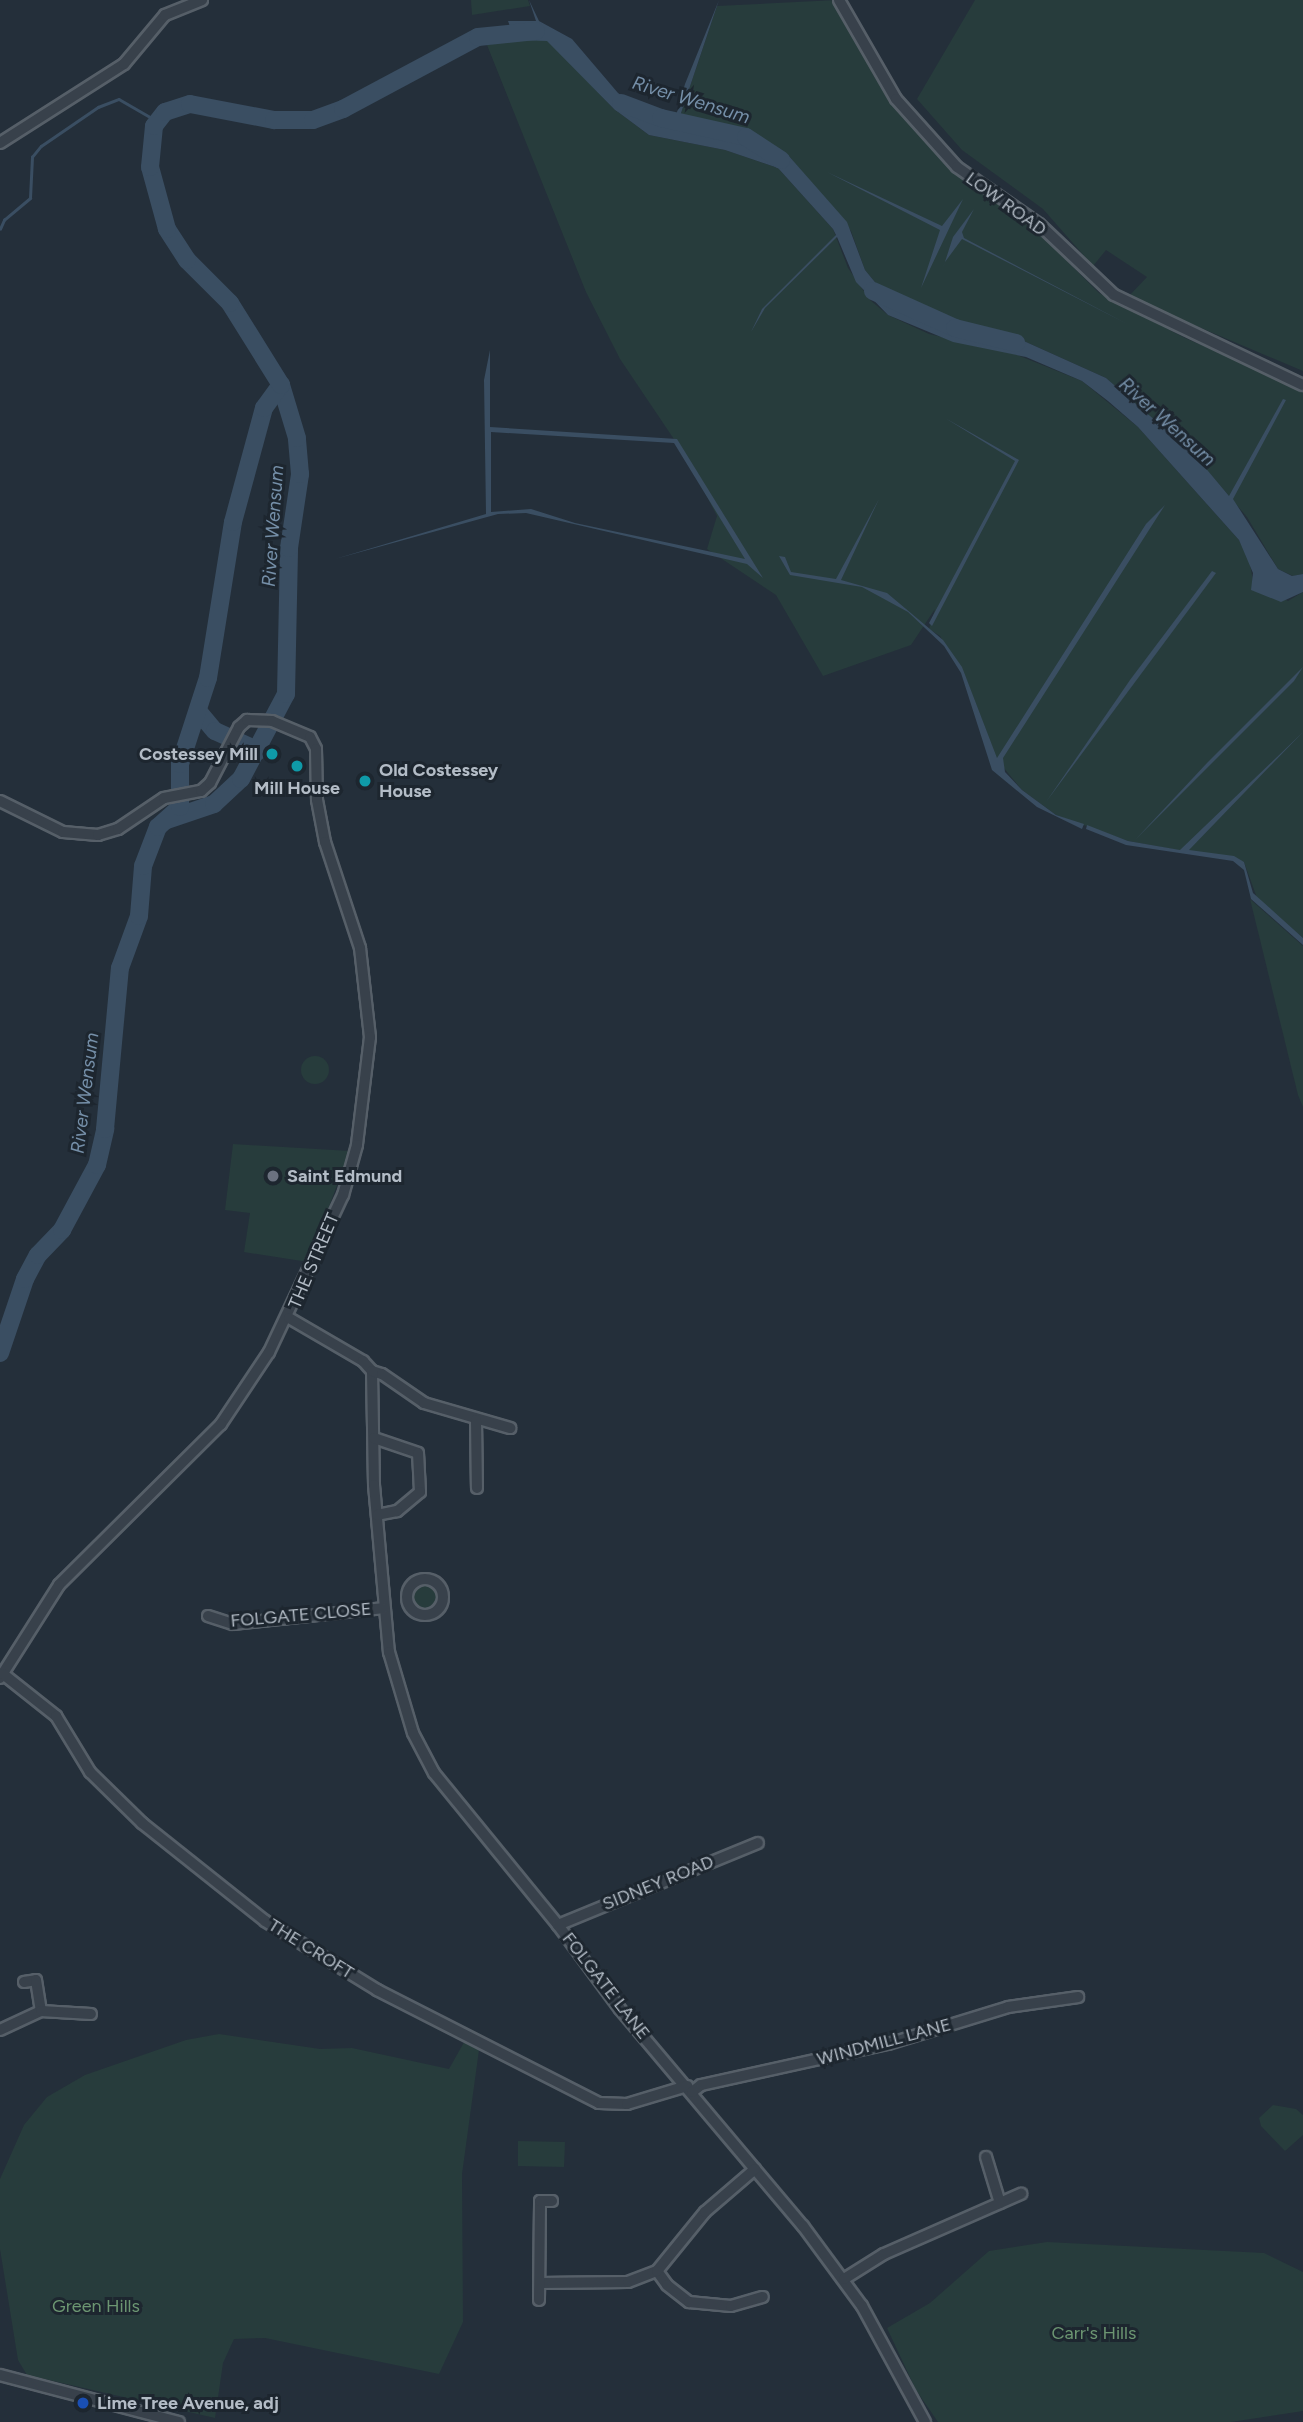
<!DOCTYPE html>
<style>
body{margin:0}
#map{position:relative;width:1303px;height:2422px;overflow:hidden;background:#242f3a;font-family:Figtree,sans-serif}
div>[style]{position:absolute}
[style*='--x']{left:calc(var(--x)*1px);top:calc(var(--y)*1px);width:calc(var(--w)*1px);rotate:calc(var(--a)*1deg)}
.green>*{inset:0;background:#273c3c}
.round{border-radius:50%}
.water>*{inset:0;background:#3a4e62}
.stream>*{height:2.5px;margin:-1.25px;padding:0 1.25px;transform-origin:1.25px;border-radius:1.25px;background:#3a4e62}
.river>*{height:18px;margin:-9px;padding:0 9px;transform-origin:9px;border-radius:9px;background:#3a4e62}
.roads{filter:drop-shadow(2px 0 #565f68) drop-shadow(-2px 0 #565f68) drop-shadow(0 2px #565f68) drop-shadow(0 -2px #565f68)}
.minor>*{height:10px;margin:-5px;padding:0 5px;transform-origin:5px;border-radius:5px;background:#38414b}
.minor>.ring{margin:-5px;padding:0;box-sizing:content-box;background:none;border:10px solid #38414b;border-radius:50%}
.dots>*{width:19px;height:19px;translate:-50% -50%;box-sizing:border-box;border:4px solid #1d262f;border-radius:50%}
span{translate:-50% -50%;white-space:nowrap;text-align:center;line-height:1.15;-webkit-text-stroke:6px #1d262f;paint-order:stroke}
.street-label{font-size:18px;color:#b3bcc6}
.poi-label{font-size:18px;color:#b3bcc6;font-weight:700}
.right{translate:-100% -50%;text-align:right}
.left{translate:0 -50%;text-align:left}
.park-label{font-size:18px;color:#6c9672}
.water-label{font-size:19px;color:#758fa8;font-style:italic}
</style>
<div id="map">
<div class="green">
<div style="clip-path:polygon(471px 0,528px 0,530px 6px,472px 15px)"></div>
<div style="clip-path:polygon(836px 0,875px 78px,926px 142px,972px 186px,1032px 226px,1099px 293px,1185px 338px,1303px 389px,1303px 574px,1293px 576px,1278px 569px,1247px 517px,1193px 454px,1106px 378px,1015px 337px,952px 327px,888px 298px,865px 270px,851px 231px,788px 155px,743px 137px,677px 125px,717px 6px)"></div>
<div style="clip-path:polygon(975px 0,1303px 0,1303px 371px,1128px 297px,1147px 277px,1106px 250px,1093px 266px,1043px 209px,962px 150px,917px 99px)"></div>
<div style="clip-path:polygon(541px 33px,614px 109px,649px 135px,725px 150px,778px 168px,833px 229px,848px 268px,870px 300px,888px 315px,929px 334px,1015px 354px,1082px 381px,1138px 427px,1239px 540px,1249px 558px,1253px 581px,1288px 601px,1303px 592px,1303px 938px,1257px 898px,1244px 862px,1128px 841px,1056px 815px,1022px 790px,994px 756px,967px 681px,940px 636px,929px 629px,935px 609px,911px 645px,823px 676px,776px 595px,707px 549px,717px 516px,688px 460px,620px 359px,586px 292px,487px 45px)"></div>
<div style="clip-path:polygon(1250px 899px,1303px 946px,1303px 1107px,1298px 1095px)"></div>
<div class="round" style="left:301px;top:1056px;width:28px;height:28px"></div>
<div style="clip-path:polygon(233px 1144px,350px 1151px,308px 1262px,244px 1252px,250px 1213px,225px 1210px)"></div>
<div class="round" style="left:410px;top:1581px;width:30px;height:30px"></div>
<div style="clip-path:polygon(219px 2034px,320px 2049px,352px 2048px,449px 2069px,467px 2037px,479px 2050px,462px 2174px,463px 2322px,439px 2374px,265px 2338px,234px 2339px,223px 2363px,215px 2418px,27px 2375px,18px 2360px,0 2249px,0 2179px,24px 2125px,47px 2097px,85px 2075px,186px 2040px)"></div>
<div style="clip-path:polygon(1273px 2105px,1296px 2109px,1303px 2115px,1303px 2135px,1285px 2151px,1261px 2126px,1259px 2118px)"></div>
<div style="clip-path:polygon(518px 2141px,565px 2142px,564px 2167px,518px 2166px)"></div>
<div style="clip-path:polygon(1047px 2242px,1264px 2253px,1303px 2272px,1303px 2411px,1231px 2422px,938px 2422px,916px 2390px,887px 2328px,930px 2303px,989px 2251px)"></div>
</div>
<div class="water">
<div style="clip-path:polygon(529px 0,539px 21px,572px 39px,618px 93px,656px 121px,673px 126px,685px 84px,719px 0,677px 125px,743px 137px,788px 155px,847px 222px,865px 270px,888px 298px,952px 327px,1015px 337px,1106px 378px,1193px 453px,1229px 496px,1283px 399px,1286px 400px,1233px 499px,1278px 569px,1292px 576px,1303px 574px,1303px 592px,1281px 602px,1251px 590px,1253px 573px,1239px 540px,1138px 427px,1108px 401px,1082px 381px,1026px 357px,953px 342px,888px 315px,856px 282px,837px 237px,765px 308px,751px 332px,762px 309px,836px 235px,833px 229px,778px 168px,725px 150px,649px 135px,614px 109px,547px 41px,515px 40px,508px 21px,536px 21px)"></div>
<div style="clip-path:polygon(827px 172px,942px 226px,963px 199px,921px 288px,940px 230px)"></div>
<div style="clip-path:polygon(974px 209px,962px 232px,964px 238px,1131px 326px,962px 239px,945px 262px,934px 296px,953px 237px)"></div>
<div style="clip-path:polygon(evenodd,490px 350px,490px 427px,677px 439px,763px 578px,747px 564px,526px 513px,498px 514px,335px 559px,486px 514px,484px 380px,490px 350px,491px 432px,674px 443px,745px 559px,575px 523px,531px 509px,491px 512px,491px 432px)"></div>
<div style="clip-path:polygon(945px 418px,1019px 460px,932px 626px,929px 623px,1015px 461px)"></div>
<div style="clip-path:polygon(879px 499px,841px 580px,887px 593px,943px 640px,962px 667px,997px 758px,1146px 524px,1165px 505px,1003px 758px,1005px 772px,1022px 790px,1056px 815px,1084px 824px,1082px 829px,1037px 807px,992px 770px,961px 673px,944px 646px,908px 612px,862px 587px,790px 575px,779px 556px,785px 557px,791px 572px,836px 579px)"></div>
<div style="clip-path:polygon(1212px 571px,1216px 573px,1046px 802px,1130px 680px)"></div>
<div style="clip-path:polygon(1303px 667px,1294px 681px,1135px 840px,1207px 763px)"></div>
<div style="clip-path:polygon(1303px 732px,1189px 850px,1234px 856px,1244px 862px,1253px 893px,1303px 938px,1303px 945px,1251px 899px,1244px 870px,1233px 861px,1126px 845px,1086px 829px,1087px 825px,1128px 841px,1180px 850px)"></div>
</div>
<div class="stream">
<div style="--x:0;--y:229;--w:10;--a:-66"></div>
<div style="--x:4;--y:220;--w:34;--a:-40"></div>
<div style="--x:30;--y:198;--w:41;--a:-87.2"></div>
<div style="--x:32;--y:157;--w:14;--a:-51"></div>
<div style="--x:41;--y:146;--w:69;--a:-34.4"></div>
<div style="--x:98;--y:107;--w:22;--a:-21"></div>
<div style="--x:119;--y:99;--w:44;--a:30.1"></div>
</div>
<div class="river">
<div style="--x:621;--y:103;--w:43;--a:20.6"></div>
<div style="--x:661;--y:118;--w:87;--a:12.6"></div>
<div style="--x:746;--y:137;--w:42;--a:33.3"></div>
<div style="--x:873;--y:291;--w:90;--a:24.3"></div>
<div style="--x:955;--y:328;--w:63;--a:13.8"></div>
<div style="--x:198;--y:711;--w:26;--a:50"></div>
<div style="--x:215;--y:731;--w:48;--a:24.4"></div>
<div style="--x:167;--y:820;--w:50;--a:-18.8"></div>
<div style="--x:214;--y:804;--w:37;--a:-43"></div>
<div style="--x:241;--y:779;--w:96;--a:-62.1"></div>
<div style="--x:286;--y:694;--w:146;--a:-88.8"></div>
<div style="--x:289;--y:548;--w:75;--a:-81.5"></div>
<div style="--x:300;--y:474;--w:36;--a:-95"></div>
<div style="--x:297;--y:438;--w:55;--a:-106.8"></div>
<div style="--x:0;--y:1353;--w:78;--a:-71.3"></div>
<div style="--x:25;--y:1279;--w:27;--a:-62"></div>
<div style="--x:38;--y:1255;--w:35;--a:-46"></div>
<div style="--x:62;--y:1230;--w:74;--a:-61.7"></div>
<div style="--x:97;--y:1165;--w:37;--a:-77"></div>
<div style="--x:105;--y:1129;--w:162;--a:-84.7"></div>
<div style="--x:120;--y:968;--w:55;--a:-69.9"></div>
<div style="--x:139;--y:916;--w:50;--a:-85.4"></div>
<div style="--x:143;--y:866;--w:42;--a:-69"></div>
<div style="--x:158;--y:827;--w:30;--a:-42"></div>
<div style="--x:180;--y:807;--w:43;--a:-90"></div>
<div style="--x:180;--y:764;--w:90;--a:-72"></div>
<div style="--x:208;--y:678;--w:158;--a:-80.9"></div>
<div style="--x:233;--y:522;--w:118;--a:-74.8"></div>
<div style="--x:264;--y:408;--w:29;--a:-54"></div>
<div style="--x:281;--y:385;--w:97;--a:-121.9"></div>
<div style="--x:230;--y:303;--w:61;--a:-135"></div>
<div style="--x:187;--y:260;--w:37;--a:-123"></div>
<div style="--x:167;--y:229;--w:64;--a:-105.3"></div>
<div style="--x:150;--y:167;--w:41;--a:-84.4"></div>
<div style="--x:154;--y:126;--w:18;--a:-52"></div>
<div style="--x:165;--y:112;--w:26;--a:-18"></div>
<div style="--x:190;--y:104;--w:86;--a:10.8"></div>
<div style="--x:274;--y:120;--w:39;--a:0"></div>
<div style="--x:313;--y:120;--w:32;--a:-20"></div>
<div style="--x:343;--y:109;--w:153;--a:-28.1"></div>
<div style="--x:478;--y:37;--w:58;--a:-5.9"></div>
</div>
<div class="roads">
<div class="minor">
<div style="--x:839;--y:0;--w:114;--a:60.1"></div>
<div style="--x:896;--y:99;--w:91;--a:48.1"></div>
<div style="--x:957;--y:167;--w:100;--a:34.8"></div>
<div style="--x:1039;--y:224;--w:103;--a:43.4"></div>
<div style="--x:1114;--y:295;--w:209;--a:25.5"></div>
<div style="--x:0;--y:143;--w:147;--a:-32.5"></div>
<div style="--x:124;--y:64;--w:64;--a:-50.1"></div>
<div style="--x:165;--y:15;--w:40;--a:-22"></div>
<div style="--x:0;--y:801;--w:70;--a:26.2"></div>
<div style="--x:63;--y:832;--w:35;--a:5"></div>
<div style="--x:98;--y:835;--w:21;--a:-17"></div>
<div style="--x:118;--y:829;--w:55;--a:-34"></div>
<div style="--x:164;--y:798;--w:38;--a:-11"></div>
<div style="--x:201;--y:791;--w:12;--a:-42"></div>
<div style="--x:210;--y:783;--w:63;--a:-62.6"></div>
<div style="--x:239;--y:727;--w:11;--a:-41"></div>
<div style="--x:247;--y:720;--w:25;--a:2"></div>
<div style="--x:272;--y:721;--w:41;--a:22.8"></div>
<div style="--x:310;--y:737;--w:13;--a:63"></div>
<div style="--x:316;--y:749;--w:51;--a:88.9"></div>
<div style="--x:317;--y:800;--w:43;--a:79.2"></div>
<div style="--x:325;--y:842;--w:112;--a:71.7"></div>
<div style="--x:360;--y:948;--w:90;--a:83.6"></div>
<div style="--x:370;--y:1037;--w:109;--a:96.9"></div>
<div style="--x:357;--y:1145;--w:52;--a:105.6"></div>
<div style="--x:343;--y:1195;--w:174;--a:115.2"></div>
<div style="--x:269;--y:1352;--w:87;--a:123.7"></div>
<div style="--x:221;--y:1424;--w:228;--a:135.2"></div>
<div style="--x:59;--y:1585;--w:110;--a:122.4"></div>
<div style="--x:289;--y:1318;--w:86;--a:30.2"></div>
<div style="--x:363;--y:1361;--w:13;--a:48"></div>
<div style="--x:372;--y:1371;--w:114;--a:89"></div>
<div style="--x:374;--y:1485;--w:168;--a:84.9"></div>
<div style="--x:389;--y:1652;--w:84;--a:73.5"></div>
<div style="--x:413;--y:1733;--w:45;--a:62.3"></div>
<div style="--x:434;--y:1773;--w:196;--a:50.8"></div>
<div style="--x:558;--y:1925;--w:104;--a:53.6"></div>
<div style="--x:620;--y:2009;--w:284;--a:49.9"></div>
<div style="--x:803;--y:2226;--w:99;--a:53.6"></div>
<div style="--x:862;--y:2306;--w:132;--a:61.5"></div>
<div style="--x:372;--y:1371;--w:10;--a:17"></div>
<div style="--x:382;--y:1374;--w:51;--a:34.6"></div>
<div style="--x:424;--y:1403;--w:90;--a:16.2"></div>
<div style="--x:476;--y:1420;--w:68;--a:89.2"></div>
<div style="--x:374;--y:1438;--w:46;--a:18.8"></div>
<div style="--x:418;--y:1453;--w:39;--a:87"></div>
<div style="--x:420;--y:1492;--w:30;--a:140"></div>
<div style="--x:397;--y:1511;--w:20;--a:169"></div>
<div class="ring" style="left:407px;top:1579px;width:26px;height:26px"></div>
<div style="--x:208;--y:1616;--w:26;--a:18"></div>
<div style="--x:233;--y:1624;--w:152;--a:-6"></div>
<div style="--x:3;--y:1674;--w:68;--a:38.4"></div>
<div style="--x:56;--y:1716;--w:66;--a:58.7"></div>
<div style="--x:90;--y:1772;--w:73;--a:44.4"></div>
<div style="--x:142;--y:1823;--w:157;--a:38.5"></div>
<div style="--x:265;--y:1921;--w:132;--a:31.6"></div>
<div style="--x:377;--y:1990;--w:249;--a:27"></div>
<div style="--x:599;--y:2103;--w:28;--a:2"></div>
<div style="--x:627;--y:2104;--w:63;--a:-16.7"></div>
<div style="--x:558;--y:1925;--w:216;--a:-22.3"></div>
<div style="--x:24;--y:1982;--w:12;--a:-9"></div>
<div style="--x:36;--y:1980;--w:31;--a:81"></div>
<div style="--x:0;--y:2030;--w:45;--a:-24.9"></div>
<div style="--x:41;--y:2011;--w:50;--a:3.4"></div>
<div style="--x:692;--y:2092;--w:11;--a:-38"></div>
<div style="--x:701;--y:2085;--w:191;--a:-12.4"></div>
<div style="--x:888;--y:2044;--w:126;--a:-17.1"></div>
<div style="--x:1008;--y:2007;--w:71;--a:-8.1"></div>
<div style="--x:986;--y:2157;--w:48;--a:73.1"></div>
<div style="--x:657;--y:2271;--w:17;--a:54"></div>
<div style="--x:667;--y:2285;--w:28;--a:38"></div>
<div style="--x:689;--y:2302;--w:42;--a:5.4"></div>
<div style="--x:731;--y:2306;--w:33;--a:-16"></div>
<div style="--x:844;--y:2279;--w:47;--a:-32"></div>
<div style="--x:884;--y:2254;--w:150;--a:-23.7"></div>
<div style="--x:540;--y:2283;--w:88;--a:-0.7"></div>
<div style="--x:628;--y:2282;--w:31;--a:-21"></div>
<div style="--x:657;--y:2271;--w:76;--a:-50.9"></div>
<div style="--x:705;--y:2212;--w:66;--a:-40.7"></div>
<div style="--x:539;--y:2300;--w:99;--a:-89.4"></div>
<div style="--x:540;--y:2201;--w:12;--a:0"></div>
<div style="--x:0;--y:2375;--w:185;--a:14.7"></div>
</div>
</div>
<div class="dots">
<div style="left:272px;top:754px;background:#0f9aa8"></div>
<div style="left:297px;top:766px;background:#0f9aa8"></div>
<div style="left:365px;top:781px;background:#0f9aa8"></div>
<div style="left:273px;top:1176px;background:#6b7280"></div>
<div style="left:83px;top:2403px;background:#1a4fb4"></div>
</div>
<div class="street-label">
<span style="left:1006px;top:204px;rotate:36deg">LOW ROAD</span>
<span style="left:314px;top:1261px;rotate:-67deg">THE STREET</span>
<span style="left:301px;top:1615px;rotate:-5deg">FOLGATE CLOSE</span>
<span style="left:658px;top:1883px;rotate:-22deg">SIDNEY ROAD</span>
<span style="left:311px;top:1949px;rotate:32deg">THE CROFT</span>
<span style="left:606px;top:1986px;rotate:52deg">FOLGATE LANE</span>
<span style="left:884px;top:2042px;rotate:-15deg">WINDMILL LANE</span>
</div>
<div class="poi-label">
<span class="right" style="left:258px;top:754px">Costessey Mill</span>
<span class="left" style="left:379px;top:781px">Old Costessey<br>House</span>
<span style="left:297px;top:788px">Mill House</span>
<span class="left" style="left:287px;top:1176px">Saint Edmund</span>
<span class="left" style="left:97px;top:2403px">Lime Tree Avenue, adj</span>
</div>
<div class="park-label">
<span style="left:96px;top:2306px">Green Hills</span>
<span style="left:1094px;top:2333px">Carr's Hills</span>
</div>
<div class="water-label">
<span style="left:691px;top:100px;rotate:17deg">River Wensum</span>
<span style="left:1167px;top:422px;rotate:42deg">River Wensum</span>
<span style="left:273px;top:526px;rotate:-86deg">River Wensum</span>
<span style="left:85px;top:1093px;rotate:-83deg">River Wensum</span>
</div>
</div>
